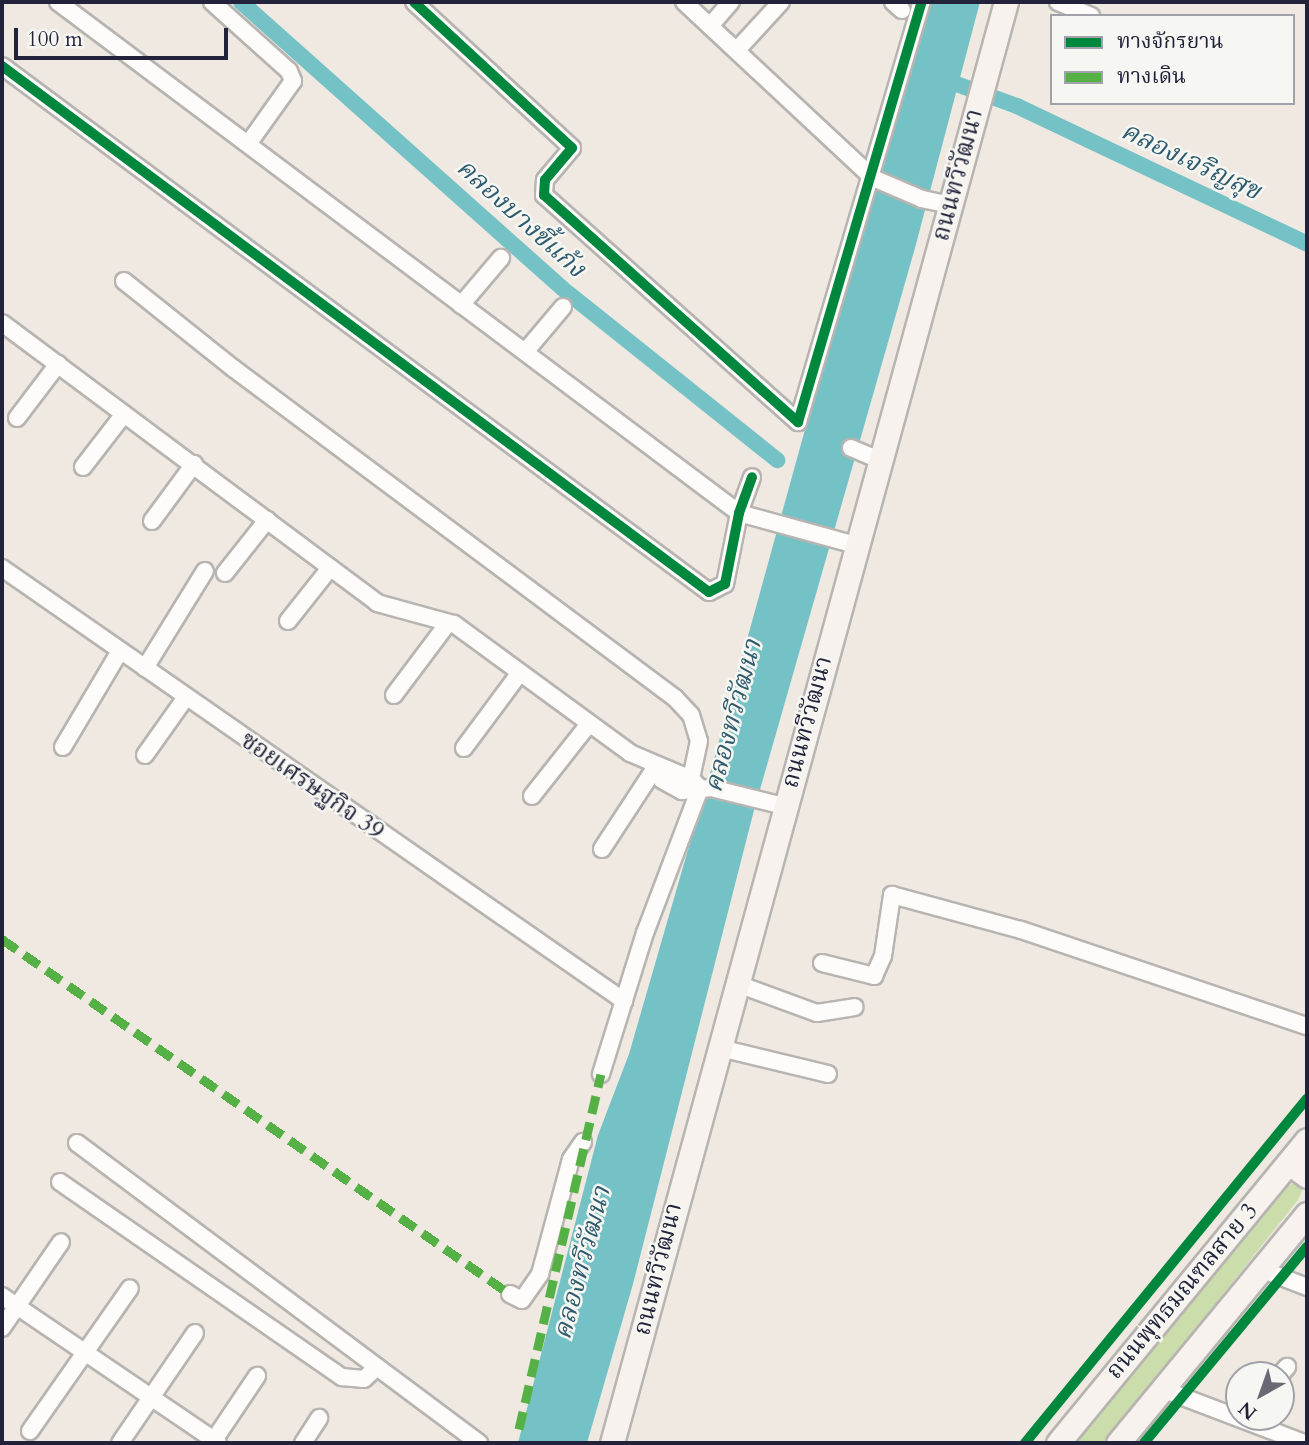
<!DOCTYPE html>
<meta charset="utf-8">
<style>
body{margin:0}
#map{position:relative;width:1309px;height:1445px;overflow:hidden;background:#efe9e1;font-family:Cardo,"Noto Serif Thai",serif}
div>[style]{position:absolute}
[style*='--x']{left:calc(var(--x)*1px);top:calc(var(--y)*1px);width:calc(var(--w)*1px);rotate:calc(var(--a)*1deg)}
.green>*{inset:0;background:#caddab}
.water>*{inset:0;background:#75c2c6}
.canal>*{height:16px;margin:-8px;padding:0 8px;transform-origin:8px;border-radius:8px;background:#75c2c6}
.roads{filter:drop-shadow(2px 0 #b7b4b1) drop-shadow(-2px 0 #b7b4b1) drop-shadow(0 2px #b7b4b1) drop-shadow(0 -2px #b7b4b1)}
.minor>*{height:16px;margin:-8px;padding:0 8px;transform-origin:8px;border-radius:8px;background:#fdfcfa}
.secondary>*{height:23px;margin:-11.5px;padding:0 11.5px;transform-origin:11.5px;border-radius:11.5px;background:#f7f2ed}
.quiet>*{height:9px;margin-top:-4.5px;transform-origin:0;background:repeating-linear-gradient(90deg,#55b146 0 18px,transparent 0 27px)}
.cycleway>*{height:10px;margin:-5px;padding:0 5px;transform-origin:5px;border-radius:5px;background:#00873e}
span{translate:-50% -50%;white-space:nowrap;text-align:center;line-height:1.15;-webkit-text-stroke:5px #f6f6f2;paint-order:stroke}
.street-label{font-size:24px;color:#22223b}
.water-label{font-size:26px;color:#2e5b6e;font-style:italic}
.frame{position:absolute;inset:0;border:4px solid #22223b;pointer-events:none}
.legend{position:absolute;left:1050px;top:14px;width:245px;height:91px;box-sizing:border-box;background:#f6f6f2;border:2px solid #a1a1a9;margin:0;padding:9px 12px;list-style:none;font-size:21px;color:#22223b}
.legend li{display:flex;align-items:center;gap:14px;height:35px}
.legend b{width:35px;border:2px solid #a1a1a9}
.north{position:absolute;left:1225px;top:1361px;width:70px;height:70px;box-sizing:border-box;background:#f6f6f2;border:2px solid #a1a1a9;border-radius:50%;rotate:220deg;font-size:19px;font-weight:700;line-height:28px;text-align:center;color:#22223b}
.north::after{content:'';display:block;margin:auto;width:24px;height:32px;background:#6a6875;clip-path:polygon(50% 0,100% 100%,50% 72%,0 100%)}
.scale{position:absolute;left:14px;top:28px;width:214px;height:32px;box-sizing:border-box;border:4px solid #22223b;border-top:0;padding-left:9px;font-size:21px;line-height:24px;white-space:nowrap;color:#22223b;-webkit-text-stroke:5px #f6f6f2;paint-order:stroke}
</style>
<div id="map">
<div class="green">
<div style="clip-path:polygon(1298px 1183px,1303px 1188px,1298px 1200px,1105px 1443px,1069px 1443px,1289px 1185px)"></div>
</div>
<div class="water">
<div style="clip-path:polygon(923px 2px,980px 2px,915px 248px,753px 814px,633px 1284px,587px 1443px,518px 1443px,598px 1135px,629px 1054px,711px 770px)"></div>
</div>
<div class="canal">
<div style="--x:241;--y:2;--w:438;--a:41.7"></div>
<div style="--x:568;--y:293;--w:268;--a:38.6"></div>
<div style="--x:940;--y:78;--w:82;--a:20"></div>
<div style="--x:1017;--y:106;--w:321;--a:25.4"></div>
</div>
<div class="roads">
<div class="minor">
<div style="--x:58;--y:2;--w:851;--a:36.88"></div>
<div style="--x:739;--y:513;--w:121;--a:15.3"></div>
<div style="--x:212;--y:2;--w:103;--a:41.9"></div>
<div style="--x:289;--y:71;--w:11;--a:68"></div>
<div style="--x:293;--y:81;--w:77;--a:125.5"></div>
<div style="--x:414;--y:2;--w:215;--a:42.7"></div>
<div style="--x:572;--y:148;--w:42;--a:130.2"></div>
<div style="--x:545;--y:180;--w:15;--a:94"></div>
<div style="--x:544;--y:195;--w:341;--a:41.8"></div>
<div style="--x:798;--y:422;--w:438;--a:-73.6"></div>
<div style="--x:684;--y:2;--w:258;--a:43"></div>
<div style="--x:873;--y:178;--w:53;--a:23.2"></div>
<div style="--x:922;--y:199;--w:29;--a:12"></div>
<div style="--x:893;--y:2;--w:12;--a:42"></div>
<div style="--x:1058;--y:2;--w:36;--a:23"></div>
<div style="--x:710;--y:26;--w:32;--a:-49"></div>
<div style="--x:737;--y:50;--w:65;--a:-47.5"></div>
<div style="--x:2;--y:66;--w:881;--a:36.65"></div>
<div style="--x:709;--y:592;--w:18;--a:-27"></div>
<div style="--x:725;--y:584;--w:72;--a:-78.8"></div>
<div style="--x:739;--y:513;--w:38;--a:-70"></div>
<div style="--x:124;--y:281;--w:139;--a:38.6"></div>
<div style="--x:233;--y:368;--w:552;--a:36.75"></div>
<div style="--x:675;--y:698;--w:23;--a:47"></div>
<div style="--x:691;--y:715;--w:27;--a:73"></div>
<div style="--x:699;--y:741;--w:39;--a:102"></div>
<div style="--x:461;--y:305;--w:62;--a:-49.6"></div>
<div style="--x:2;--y:323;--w:468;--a:36.7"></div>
<div style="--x:377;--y:603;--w:80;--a:15.3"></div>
<div style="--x:454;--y:624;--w:218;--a:36.2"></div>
<div style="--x:630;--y:753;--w:66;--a:23.1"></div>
<div style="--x:691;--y:779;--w:13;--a:45"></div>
<div style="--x:525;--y:352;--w:59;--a:-49.8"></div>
<div style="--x:17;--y:418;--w:68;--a:-52.8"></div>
<div style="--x:851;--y:448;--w:30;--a:23"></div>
<div style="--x:83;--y:467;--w:67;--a:-52.3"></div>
<div style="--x:152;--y:521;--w:71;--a:-53.6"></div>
<div style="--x:2;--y:568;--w:758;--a:34.84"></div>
<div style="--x:225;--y:573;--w:68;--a:-51.6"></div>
<div style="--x:288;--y:621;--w:68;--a:-51.6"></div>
<div style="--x:145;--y:668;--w:114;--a:-58.3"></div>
<div style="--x:394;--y:695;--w:90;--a:-53.1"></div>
<div style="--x:63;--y:747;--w:112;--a:-59.3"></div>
<div style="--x:464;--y:748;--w:92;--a:-53.4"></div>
<div style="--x:145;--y:755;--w:71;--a:-54.7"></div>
<div style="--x:655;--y:768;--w:14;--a:60"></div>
<div style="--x:662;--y:780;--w:23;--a:29"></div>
<div style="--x:682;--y:791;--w:29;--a:-6"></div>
<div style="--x:711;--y:788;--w:75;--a:13.9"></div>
<div style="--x:532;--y:796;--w:90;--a:-51.7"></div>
<div style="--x:602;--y:849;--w:97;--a:-56.8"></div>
<div style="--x:822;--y:963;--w:54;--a:14"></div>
<div style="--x:874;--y:976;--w:22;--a:-66"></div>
<div style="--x:883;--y:956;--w:62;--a:-81.6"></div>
<div style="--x:892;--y:895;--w:134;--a:15.2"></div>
<div style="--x:1021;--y:930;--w:302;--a:18.6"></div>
<div style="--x:735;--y:983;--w:87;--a:20.1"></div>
<div style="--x:817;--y:1013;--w:38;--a:-9"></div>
<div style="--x:720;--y:1048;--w:111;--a:13.5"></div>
<div style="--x:601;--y:1074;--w:148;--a:-72.7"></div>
<div style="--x:645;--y:933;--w:155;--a:-69.2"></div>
<div style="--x:77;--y:1143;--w:502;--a:36.73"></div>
<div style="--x:60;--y:1182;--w:343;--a:34.7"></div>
<div style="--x:342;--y:1377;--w:22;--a:5"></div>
<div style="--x:364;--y:1379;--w:16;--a:-43"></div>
<div style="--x:1261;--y:1269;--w:49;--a:21.4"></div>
<div style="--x:510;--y:1294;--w:13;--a:27"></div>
<div style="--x:522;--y:1300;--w:32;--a:-55"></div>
<div style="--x:540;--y:1274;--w:119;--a:-74.9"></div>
<div style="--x:571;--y:1159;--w:21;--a:-55"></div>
<div style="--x:2;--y:1296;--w:261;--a:34.2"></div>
<div style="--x:2;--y:1328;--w:104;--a:-55.5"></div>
<div style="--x:1280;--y:1375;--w:11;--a:-49"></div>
<div style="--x:1162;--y:1389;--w:152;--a:20.8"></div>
<div style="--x:30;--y:1431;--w:174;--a:-55"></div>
<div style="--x:120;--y:1443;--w:133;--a:-55.7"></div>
<div style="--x:212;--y:1443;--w:81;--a:-56.1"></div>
<div style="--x:303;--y:1443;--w:30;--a:-57"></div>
</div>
<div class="secondary">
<div style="--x:1289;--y:1163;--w:22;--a:36"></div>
<div style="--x:612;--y:1443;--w:1494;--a:-74.71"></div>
<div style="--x:1058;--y:1443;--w:392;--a:-50.6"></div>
<div style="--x:1118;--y:1443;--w:297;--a:-50.5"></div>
</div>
</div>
<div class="quiet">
<div style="--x:2;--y:939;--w:620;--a:34.95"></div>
<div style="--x:519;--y:1429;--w:364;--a:-77"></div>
</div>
<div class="cycleway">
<div style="--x:414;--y:2;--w:215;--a:42.7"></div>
<div style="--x:572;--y:148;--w:42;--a:130.2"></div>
<div style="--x:545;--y:180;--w:15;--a:94"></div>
<div style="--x:544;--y:195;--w:341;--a:41.8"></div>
<div style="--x:798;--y:422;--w:438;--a:-73.6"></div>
<div style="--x:2;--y:66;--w:881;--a:36.65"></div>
<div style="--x:709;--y:592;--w:18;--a:-27"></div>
<div style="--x:725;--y:584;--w:72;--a:-78.8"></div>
<div style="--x:739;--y:513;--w:38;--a:-70"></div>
<div style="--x:1025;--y:1443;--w:445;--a:-50.7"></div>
<div style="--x:1144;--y:1443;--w:255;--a:-50.3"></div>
</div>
<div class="street-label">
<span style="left:958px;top:175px;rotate:-75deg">ถนนทวีวัฒนา</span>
<span style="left:807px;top:722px;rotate:-75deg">ถนนทวีวัฒนา</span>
<span style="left:312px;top:786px;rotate:35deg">ซอยเศรษฐกิจ 39</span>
<span style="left:658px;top:1269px;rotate:-76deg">ถนนทวีวัฒนา</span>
<span style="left:1182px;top:1291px;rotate:-50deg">ถนนพุทธมณฑลสาย 3</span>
</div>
<div class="water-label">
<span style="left:1191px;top:161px;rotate:25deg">คลองเจริญสุข</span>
<span style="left:521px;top:218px;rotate:42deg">คลองบางขี้แก้ง</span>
<span style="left:733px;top:716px;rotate:-75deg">คลองทวีวัฒนา</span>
<span style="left:582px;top:1263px;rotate:-75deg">คลองทวีวัฒนา</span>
</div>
<div class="frame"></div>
<ul class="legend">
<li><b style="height:9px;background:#00873e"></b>ทางจักรยาน</li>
<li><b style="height:9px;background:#55b146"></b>ทางเดิน</li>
</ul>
<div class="north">N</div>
<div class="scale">100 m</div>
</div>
